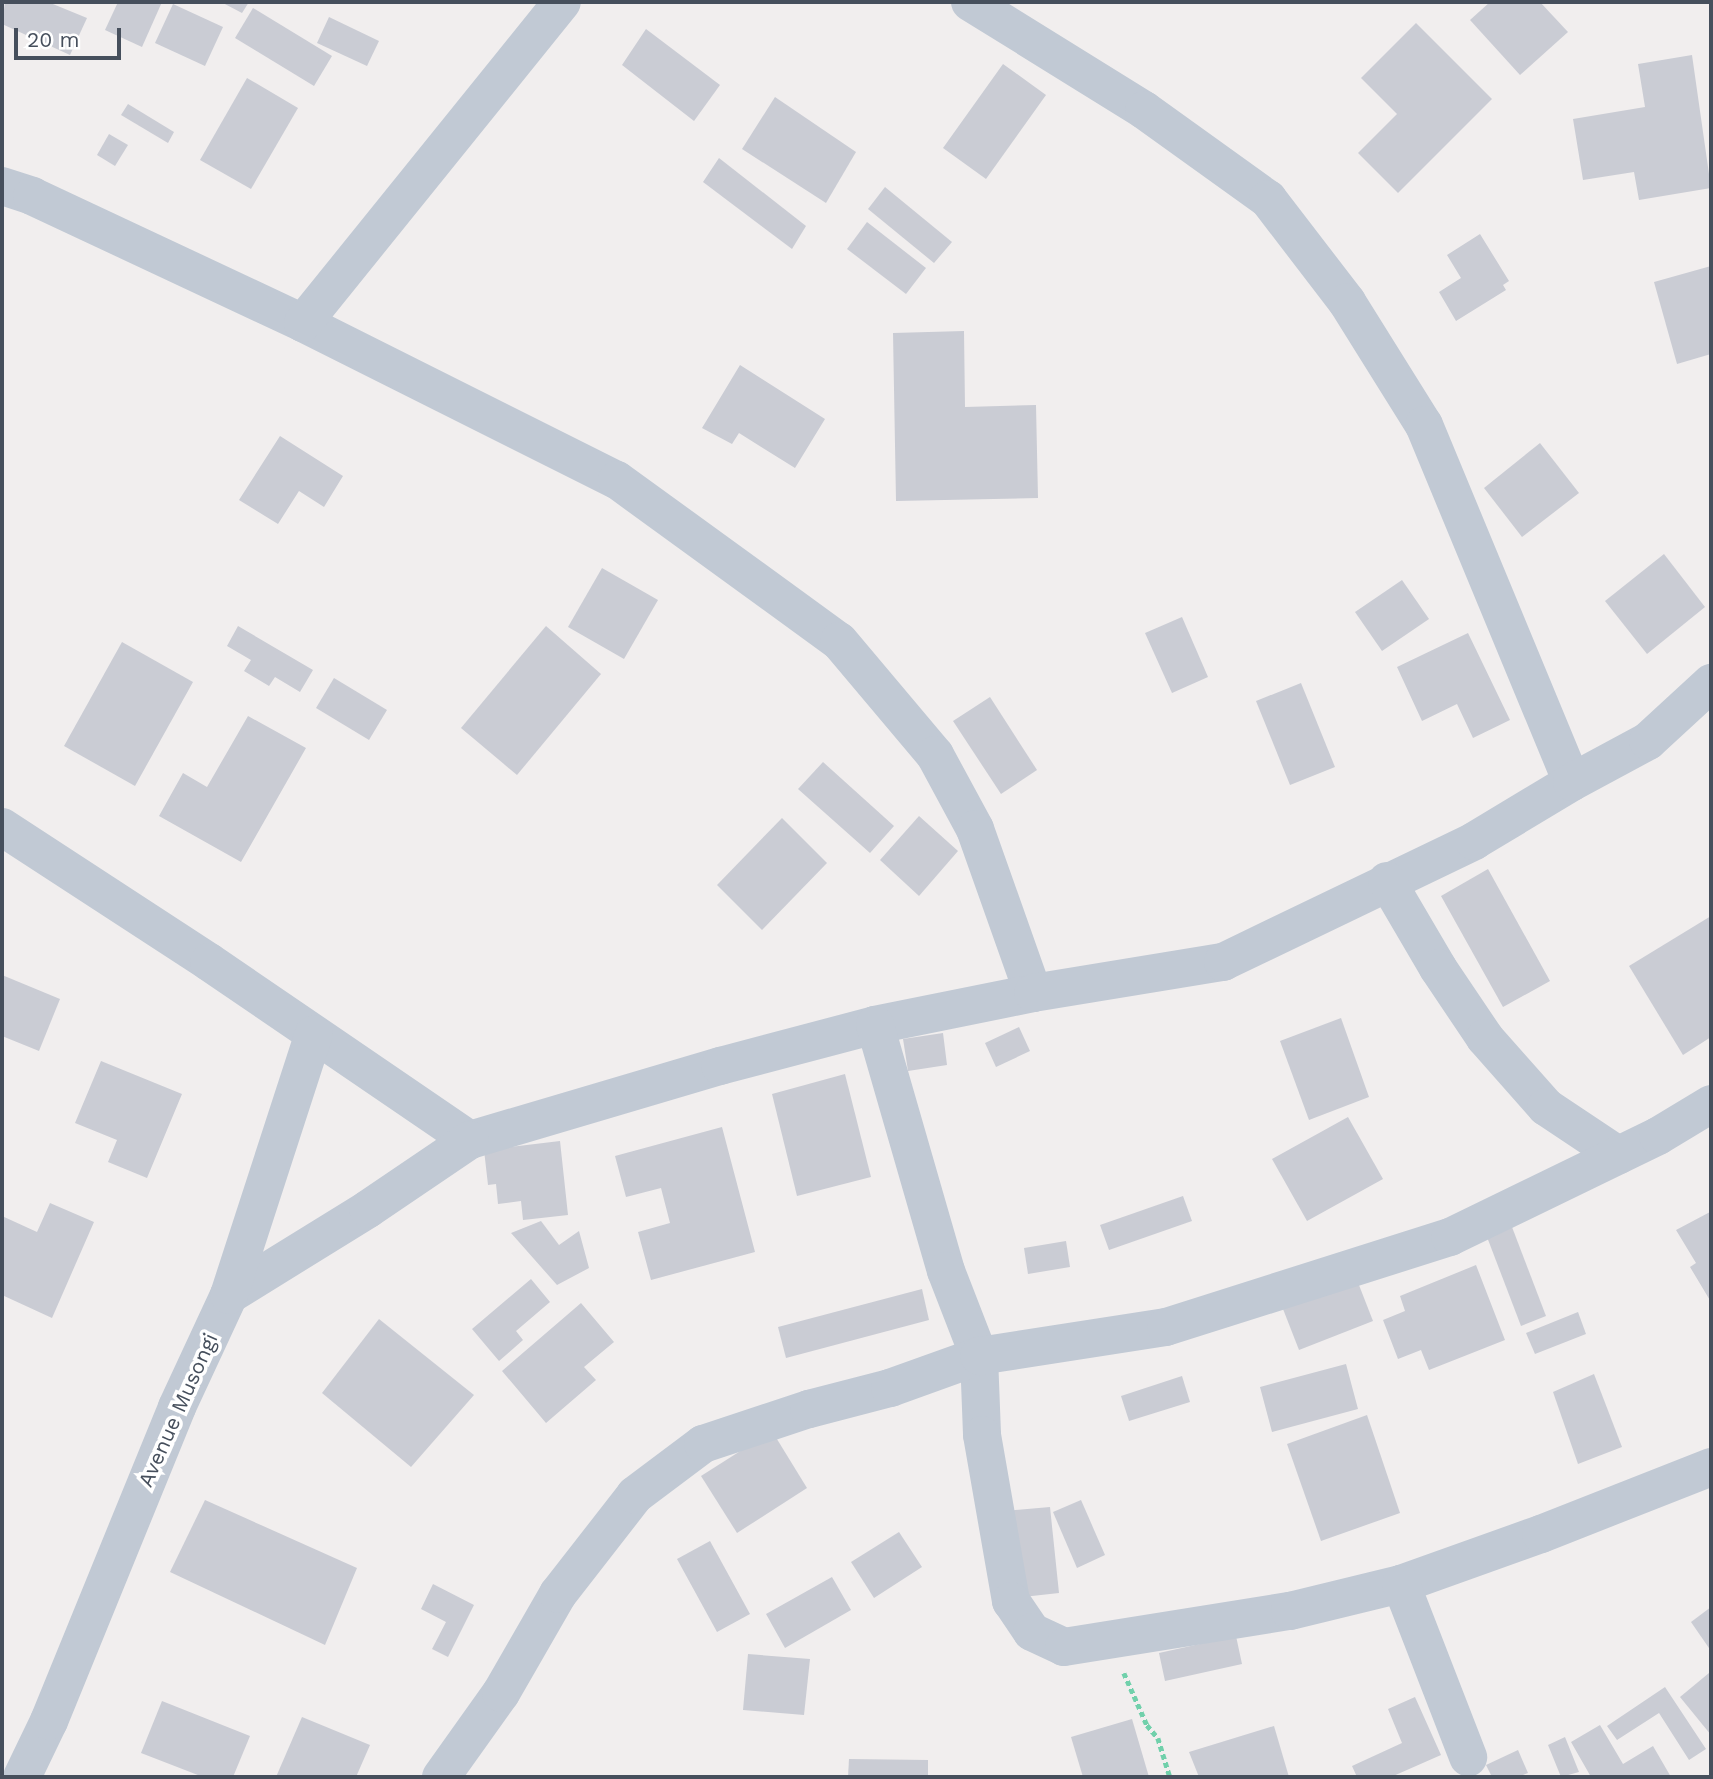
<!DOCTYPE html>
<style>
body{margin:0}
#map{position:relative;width:1713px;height:1779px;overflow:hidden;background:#f1eeee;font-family:"Work Sans",sans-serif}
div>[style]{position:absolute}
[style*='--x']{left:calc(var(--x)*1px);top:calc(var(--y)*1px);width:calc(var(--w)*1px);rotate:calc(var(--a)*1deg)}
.building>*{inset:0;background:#caccd4}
.path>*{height:4.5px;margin-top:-2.25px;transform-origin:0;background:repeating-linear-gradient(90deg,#71d0ab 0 5px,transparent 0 8.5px)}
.minor>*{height:38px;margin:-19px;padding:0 19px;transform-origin:19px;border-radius:19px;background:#c1c9d4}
span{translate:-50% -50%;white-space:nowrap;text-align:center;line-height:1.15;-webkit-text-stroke:7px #fff;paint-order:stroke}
.street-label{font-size:21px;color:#464f5c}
.frame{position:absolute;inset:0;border:4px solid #464f5c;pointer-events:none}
.scale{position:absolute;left:14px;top:28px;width:107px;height:32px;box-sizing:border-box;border:4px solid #464f5c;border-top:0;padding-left:9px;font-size:21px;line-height:24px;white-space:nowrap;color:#464f5c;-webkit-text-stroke:5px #fff;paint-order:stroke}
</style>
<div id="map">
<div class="building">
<div style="clip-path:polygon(5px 2px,48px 2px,87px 18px,70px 55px,2px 24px)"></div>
<div style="clip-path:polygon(118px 2px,162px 2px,142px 47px,105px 30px)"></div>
<div style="clip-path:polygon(221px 2px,249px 2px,242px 13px)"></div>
<div style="clip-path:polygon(1490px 2px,1540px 2px,1568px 32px,1520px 75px,1470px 20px)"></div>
<div style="clip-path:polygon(173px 4px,223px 27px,205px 66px,155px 43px)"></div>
<div style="clip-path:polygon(253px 8px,332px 56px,314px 86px,235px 38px)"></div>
<div style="clip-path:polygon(329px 17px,379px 41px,367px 66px,317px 43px)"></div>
<div style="clip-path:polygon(1416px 23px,1492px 99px,1398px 193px,1358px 153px,1397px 114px,1361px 78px)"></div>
<div style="clip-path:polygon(646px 29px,720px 85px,694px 121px,622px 65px)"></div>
<div style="clip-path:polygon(1692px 55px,1711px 188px,1639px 200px,1634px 172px,1583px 180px,1573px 119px,1645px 107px,1638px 64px)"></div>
<div style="clip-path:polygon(1003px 64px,1046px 95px,986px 179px,943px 148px)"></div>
<div style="clip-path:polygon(247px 78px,298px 108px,251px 189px,200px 160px)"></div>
<div style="clip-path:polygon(775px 97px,856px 152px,826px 203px,742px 149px)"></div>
<div style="clip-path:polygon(128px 104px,174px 132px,168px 143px,121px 115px)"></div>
<div style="clip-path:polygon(109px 134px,128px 145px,115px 166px,97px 155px)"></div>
<div style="clip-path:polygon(719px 158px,806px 226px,792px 249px,703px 182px)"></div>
<div style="clip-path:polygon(885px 187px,952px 242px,934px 263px,868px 209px)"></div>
<div style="clip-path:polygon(867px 222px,926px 268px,906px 294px,847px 249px)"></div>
<div style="clip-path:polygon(1480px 234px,1509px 281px,1503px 285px,1506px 290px,1456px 321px,1439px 292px,1461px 278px,1447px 255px)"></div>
<div style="clip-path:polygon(1711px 266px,1711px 354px,1677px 364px,1654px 282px)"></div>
<div style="clip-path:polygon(964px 331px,965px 407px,1036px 405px,1038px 498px,896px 501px,893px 333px)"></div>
<div style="clip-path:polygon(740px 365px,825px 419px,795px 468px,739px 433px,732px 444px,702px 428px)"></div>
<div style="clip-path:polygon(280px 436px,343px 476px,324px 507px,299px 491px,278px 524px,239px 500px)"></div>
<div style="clip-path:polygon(1540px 443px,1579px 493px,1522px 537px,1484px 488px)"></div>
<div style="clip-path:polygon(1664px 554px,1705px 607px,1647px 654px,1605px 601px)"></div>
<div style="clip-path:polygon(602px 568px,658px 600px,624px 659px,568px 627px)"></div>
<div style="clip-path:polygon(1402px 580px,1429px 619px,1382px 651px,1355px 612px)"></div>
<div style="clip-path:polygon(1182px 617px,1208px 677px,1172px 693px,1145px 633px)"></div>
<div style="clip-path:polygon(238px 626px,313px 670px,300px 692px,275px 677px,269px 686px,244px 671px,251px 660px,227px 646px)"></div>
<div style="clip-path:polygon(546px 626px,601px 674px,517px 775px,461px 728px)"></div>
<div style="clip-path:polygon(1468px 633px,1510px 720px,1473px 738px,1457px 704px,1422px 721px,1397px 667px)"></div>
<div style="clip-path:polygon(122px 642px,193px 682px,135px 786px,64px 746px)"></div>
<div style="clip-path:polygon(334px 678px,387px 710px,369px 740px,316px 708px)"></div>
<div style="clip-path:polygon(1301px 683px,1335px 767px,1290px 785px,1256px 701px)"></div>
<div style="clip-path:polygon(990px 697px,1037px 770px,1001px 794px,953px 721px)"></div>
<div style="clip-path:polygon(248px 716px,306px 748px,241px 862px,159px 816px,183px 773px,207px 787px)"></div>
<div style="clip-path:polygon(823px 762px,894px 826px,870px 853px,798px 789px)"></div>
<div style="clip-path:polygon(919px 816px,958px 851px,919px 896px,880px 860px)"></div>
<div style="clip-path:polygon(782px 818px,827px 863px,762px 930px,717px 885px)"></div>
<div style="clip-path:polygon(1488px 869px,1550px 981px,1503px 1007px,1441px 896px)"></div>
<div style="clip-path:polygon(1711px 916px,1711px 1037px,1683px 1055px,1629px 966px)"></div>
<div style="clip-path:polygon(2px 975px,60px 999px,39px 1051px,2px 1036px)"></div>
<div style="clip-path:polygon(1341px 1018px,1369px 1097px,1309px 1120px,1280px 1041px)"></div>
<div style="clip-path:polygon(1019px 1027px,1030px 1051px,996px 1067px,985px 1043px)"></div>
<div style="clip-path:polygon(943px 1033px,947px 1065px,908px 1071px,903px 1039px)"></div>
<div style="clip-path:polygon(101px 1061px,182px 1094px,147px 1178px,108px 1162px,117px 1140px,75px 1123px)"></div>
<div style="clip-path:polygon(845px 1074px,871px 1177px,797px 1196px,772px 1094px)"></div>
<div style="clip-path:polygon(1348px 1117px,1383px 1179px,1307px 1221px,1272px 1159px)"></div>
<div style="clip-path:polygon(722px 1127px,755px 1252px,651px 1280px,638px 1232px,670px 1223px,661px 1188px,626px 1197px,615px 1156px)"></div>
<div style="clip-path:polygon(560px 1141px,568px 1215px,523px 1220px,521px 1201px,498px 1204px,496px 1184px,488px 1185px,484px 1150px)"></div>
<div style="clip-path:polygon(1183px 1196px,1192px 1221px,1109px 1250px,1100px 1225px)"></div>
<div style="clip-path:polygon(50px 1203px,94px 1222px,52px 1318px,2px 1295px,2px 1216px,37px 1232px)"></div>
<div style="clip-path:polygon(1710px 1212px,1711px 1215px,1711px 1302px,1690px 1267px,1696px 1263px,1676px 1230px)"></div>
<div style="clip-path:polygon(541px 1221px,559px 1245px,579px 1231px,589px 1268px,557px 1285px,511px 1233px)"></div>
<div style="clip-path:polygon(1512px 1227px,1546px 1316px,1521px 1326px,1487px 1237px)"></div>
<div style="clip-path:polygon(1066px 1241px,1070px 1267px,1028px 1274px,1024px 1248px)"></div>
<div style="clip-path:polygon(1476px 1265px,1505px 1340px,1429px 1370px,1421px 1350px,1398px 1359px,1383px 1320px,1405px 1311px,1400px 1296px)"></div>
<div style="clip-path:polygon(531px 1279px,550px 1302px,516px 1331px,523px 1340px,499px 1361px,472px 1329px)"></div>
<div style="clip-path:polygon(1357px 1280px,1373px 1321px,1299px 1350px,1283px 1309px)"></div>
<div style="clip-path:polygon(922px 1289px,929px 1320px,786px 1358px,778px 1327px)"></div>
<div style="clip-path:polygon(581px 1303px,614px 1342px,584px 1367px,596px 1380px,546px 1423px,502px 1371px)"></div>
<div style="clip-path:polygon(1578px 1312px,1586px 1334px,1535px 1354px,1526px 1333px)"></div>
<div style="clip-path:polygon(379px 1319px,474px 1395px,411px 1467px,322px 1393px)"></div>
<div style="clip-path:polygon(1346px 1364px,1358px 1409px,1272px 1432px,1260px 1387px)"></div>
<div style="clip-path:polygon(1594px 1374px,1622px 1447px,1578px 1464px,1553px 1392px)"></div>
<div style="clip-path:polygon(1182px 1376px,1190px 1402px,1129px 1421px,1121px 1396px)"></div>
<div style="clip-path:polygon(1367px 1415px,1400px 1513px,1321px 1541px,1287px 1444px)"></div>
<div style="clip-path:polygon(772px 1431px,807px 1488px,737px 1533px,701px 1476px)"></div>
<div style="clip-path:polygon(205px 1500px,357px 1568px,325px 1645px,170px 1572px)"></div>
<div style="clip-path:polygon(1081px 1500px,1105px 1555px,1077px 1568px,1053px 1512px)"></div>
<div style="clip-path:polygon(1050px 1507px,1059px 1593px,1013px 1598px,1005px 1511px)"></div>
<div style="clip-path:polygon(899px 1532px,922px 1567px,874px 1598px,851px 1562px)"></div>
<div style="clip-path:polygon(710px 1541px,750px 1614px,717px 1632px,677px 1559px)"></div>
<div style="clip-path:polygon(832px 1577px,851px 1610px,785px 1648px,766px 1614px)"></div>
<div style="clip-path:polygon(433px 1584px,474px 1605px,448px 1657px,432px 1649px,446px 1622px,421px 1609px)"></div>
<div style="clip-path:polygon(1711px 1607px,1711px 1651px,1691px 1622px)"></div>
<div style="clip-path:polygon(1236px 1636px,1242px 1664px,1165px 1681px,1159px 1653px)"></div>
<div style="clip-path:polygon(748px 1654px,810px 1659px,804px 1715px,743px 1710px)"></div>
<div style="clip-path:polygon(1709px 1673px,1711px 1676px,1711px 1735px,1680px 1697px)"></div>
<div style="clip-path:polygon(1665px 1687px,1706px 1749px,1689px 1760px,1659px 1713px,1617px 1740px,1607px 1726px)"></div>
<div style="clip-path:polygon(1415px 1697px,1441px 1755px,1391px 1777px,1357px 1777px,1352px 1766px,1402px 1743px,1388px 1709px)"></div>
<div style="clip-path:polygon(162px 1701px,250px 1736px,233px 1777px,203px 1777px,141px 1753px)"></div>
<div style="clip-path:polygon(302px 1717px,370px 1745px,356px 1777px,276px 1777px)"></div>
<div style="clip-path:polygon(1132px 1719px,1149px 1777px,1083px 1777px,1071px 1737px)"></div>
<div style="clip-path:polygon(1600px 1725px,1623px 1764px,1653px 1746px,1671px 1777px,1591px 1777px,1571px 1742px)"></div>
<div style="clip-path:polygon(1274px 1726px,1289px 1777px,1199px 1777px,1189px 1752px)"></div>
<div style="clip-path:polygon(1565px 1737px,1579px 1772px,1561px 1777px,1548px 1745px)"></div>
<div style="clip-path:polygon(1518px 1750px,1528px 1773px,1518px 1777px,1492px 1777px,1486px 1765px)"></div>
<div style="clip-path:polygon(849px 1759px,928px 1760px,928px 1777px,848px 1777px)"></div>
</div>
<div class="path">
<div style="--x:1124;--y:1673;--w:57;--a:66.1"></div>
<div style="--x:1147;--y:1725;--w:17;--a:50"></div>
<div style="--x:1158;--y:1738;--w:41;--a:72.9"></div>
</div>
<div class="minor">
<div style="--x:970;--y:2;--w:205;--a:31.8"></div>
<div style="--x:1144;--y:110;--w:153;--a:35.7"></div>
<div style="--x:1268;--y:199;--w:130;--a:52.5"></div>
<div style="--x:1347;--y:302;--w:145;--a:58"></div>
<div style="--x:1424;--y:425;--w:386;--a:67.5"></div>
<div style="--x:2;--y:186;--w:32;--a:18"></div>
<div style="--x:32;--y:196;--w:299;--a:25.1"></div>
<div style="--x:303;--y:323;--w:351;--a:26.6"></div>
<div style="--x:617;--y:480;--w:274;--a:36"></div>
<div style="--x:839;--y:641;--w:149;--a:49.9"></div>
<div style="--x:935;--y:755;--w:84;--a:61.6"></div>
<div style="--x:975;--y:829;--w:174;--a:70.5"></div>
<div style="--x:303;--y:323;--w:412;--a:-51.1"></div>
<div style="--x:2;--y:827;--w:247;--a:33.1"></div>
<div style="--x:209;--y:962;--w:316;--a:34.3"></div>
<div style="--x:470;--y:1140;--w:261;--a:-16.5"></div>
<div style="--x:720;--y:1066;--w:160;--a:-14.8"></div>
<div style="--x:875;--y:1025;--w:161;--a:-11.4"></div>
<div style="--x:1033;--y:993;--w:193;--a:-9.3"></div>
<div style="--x:1223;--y:962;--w:279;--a:-25.7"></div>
<div style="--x:1474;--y:841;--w:114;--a:-31"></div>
<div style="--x:1572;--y:782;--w:86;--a:-28.3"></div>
<div style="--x:1648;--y:741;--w:86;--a:-42.6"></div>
<div style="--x:1387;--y:881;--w:101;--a:59.6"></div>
<div style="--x:1438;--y:968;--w:84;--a:56.1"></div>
<div style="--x:1485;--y:1038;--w:92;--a:48.5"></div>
<div style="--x:1546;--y:1107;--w:87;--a:33.7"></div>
<div style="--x:875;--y:1025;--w:256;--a:73.9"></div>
<div style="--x:946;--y:1271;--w:91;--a:68.8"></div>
<div style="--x:979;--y:1356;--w:79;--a:87.8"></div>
<div style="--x:982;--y:1435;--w:169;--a:80.1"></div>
<div style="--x:1011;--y:1601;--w:37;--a:56"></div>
<div style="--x:1032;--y:1632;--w:35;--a:25"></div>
<div style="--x:1064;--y:1647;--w:229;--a:-9.1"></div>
<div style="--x:1290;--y:1611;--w:114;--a:-13.7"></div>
<div style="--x:1401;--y:1584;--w:149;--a:-19.7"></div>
<div style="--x:1541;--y:1534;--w:183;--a:-21.5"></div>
<div style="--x:229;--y:1295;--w:163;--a:-31.7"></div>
<div style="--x:368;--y:1209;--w:123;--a:-34.1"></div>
<div style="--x:1401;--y:1584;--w:186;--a:68.8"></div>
<div style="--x:22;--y:1777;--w:62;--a:-64.3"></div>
<div style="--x:49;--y:1721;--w:339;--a:-67.8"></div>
<div style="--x:177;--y:1407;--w:123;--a:-65.1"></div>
<div style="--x:229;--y:1295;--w:274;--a:-72"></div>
<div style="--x:441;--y:1777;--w:103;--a:-54.5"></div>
<div style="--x:501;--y:1693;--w:114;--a:-60.1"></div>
<div style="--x:558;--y:1594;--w:125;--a:-52.1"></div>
<div style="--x:635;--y:1495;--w:85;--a:-36.9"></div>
<div style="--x:703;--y:1444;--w:112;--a:-18.3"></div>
<div style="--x:809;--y:1409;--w:84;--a:-14.5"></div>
<div style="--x:890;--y:1388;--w:95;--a:-19.8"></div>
<div style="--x:979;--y:1356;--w:189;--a:-8.8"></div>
<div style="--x:1166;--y:1327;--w:298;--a:-17.6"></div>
<div style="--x:1450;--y:1237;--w:231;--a:-25.9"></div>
<div style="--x:1658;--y:1136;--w:62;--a:-31.1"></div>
</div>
<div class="street-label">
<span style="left:178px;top:1410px;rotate:-66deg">Avenue Musongi</span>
</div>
<div class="frame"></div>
<div class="scale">20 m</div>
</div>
